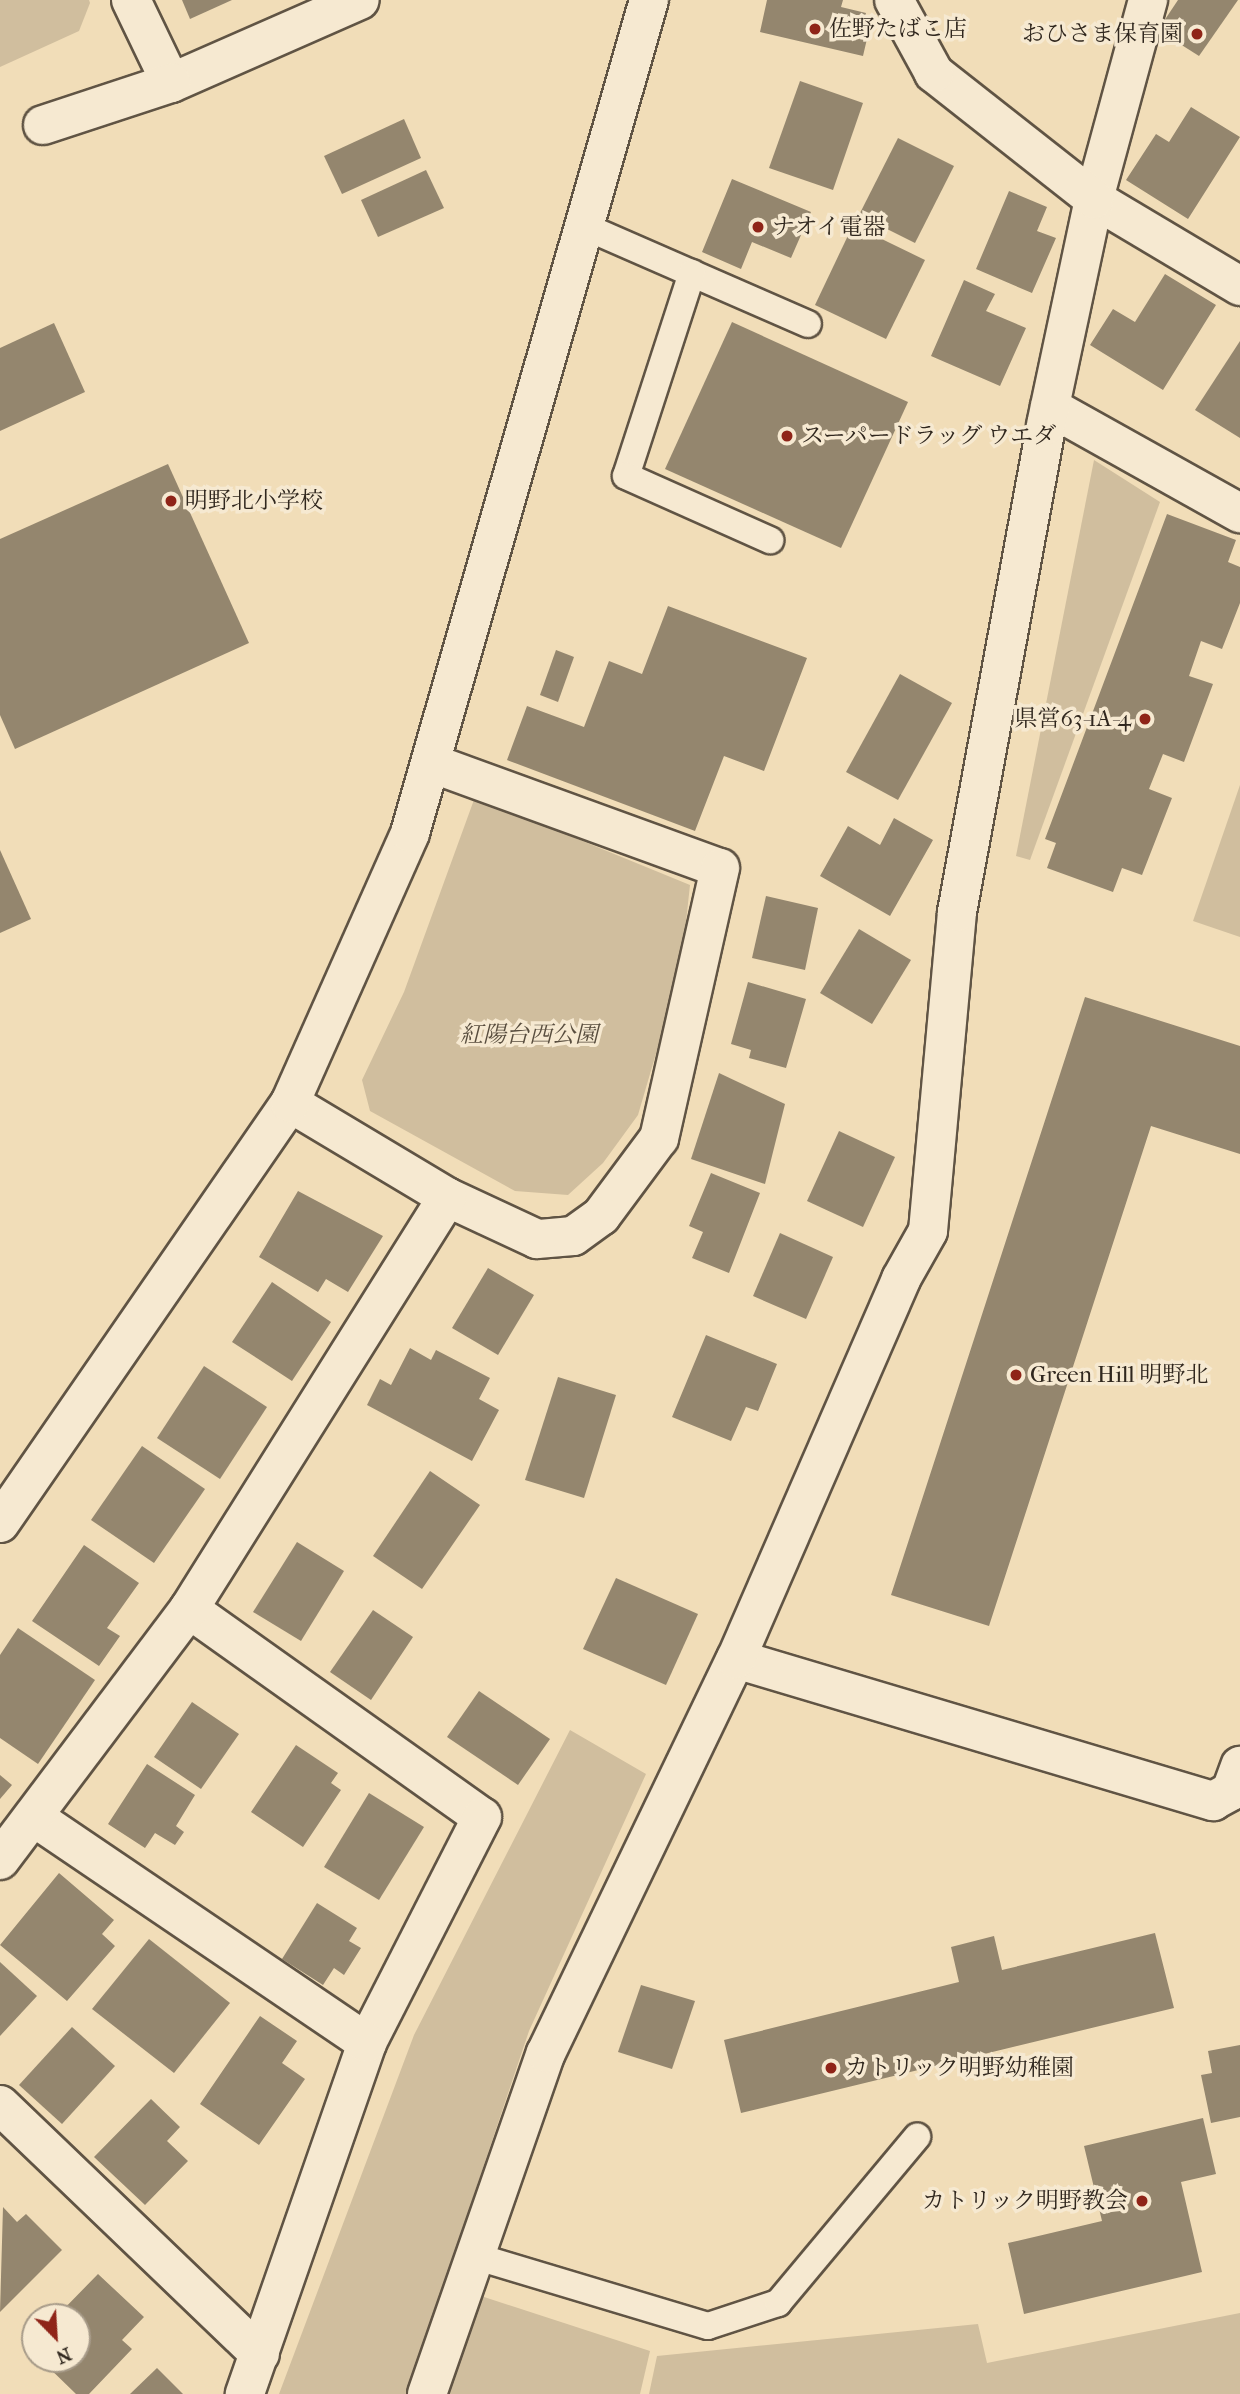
<!DOCTYPE html>
<meta charset="utf-8">
<style>
body{margin:0}
#map{position:relative;width:1240px;height:2394px;overflow:hidden;background:#f1ddb8;font-family:"IM FELL French Canon","Noto Serif JP",serif}
div>[style]{position:absolute}
[style*='--x']{left:calc(var(--x)*1px);top:calc(var(--y)*1px);width:calc(var(--w)*1px);rotate:calc(var(--a)*1deg)}
.green>*{inset:0;background:#d0be9e}
.building>*{inset:0;background:#94866e}
.roads{filter:drop-shadow(2px 0 #605444) drop-shadow(-2px 0 #605444) drop-shadow(0 2px #605444) drop-shadow(0 -2px #605444)}
.lane>*{height:26px;margin:-13px;padding:0 13px;transform-origin:13px;border-radius:13px;background:#f6e9d1}
.street>*{height:38px;margin:-19px;padding:0 19px;transform-origin:19px;border-radius:19px;background:#f6e9d1}
.secondary>*{height:38px;margin:-19px;padding:0 19px;transform-origin:19px;border-radius:19px;background:#f6e9d1}
.dots>*{width:19px;height:19px;translate:-50% -50%;box-sizing:border-box;border:4px solid #f6e9d1;border-radius:50%}
span{translate:-50% -50%;white-space:nowrap;text-align:center;line-height:1.15;-webkit-text-stroke:7px #f6e9d1;paint-order:stroke}
.poi-label{font-size:23px;color:#30271e}
.left{translate:0 -50%;text-align:left}
.right{translate:-100% -50%;text-align:right}
.park-label{font-size:23px;color:#584d3e;font-style:italic}
.north{position:absolute;left:21px;top:2303px;width:70px;height:70px;box-sizing:border-box;background:#f6e9d1;border:2px solid #a79b89;border-radius:50%;rotate:156deg;font-size:19px;font-weight:700;line-height:28px;text-align:center;color:#30271e}
.north::after{content:'';display:block;margin:auto;width:24px;height:32px;background:#8f2418;clip-path:polygon(50% 0,100% 100%,50% 72%,0 100%)}
</style>
<div id="map">
<div class="green">
<div style="clip-path:polygon(0 0,89px 0,90px 3px,79px 31px,0 67px)"></div>
<div style="clip-path:polygon(1094px 460px,1160px 502px,1030px 860px,1016px 856px)"></div>
<div style="clip-path:polygon(1240px 785px,1240px 937px,1193px 921px)"></div>
<div style="clip-path:polygon(475px 797px,690px 885px,681px 968px,638px 1115px,603px 1163px,568px 1195px,515px 1191px,370px 1111px,362px 1080px,404px 992px)"></div>
<div style="clip-path:polygon(570px 1730px,646px 1774px,529px 2031px,407px 2394px,279px 2394px,414px 2035px)"></div>
<div style="clip-path:polygon(478px 2295px,650px 2351px,640px 2394px,446px 2394px)"></div>
<div style="clip-path:polygon(1240px 2313px,1240px 2394px,649px 2394px,657px 2356px,978px 2324px,987px 2363px)"></div>
</div>
<div class="building">
<div style="clip-path:polygon(182px 0,232px 0,190px 19px)"></div>
<div style="clip-path:polygon(767px 0,843px 0,841px 7px,866px 13px,863px 25px,870px 26px,863px 56px,760px 32px)"></div>
<div style="clip-path:polygon(1178px 0,1238px 0,1199px 56px,1158px 30px)"></div>
<div style="clip-path:polygon(800px 81px,863px 103px,833px 190px,769px 168px)"></div>
<div style="clip-path:polygon(1191px 107px,1240px 137px,1188px 219px,1126px 180px,1156px 134px,1169px 142px)"></div>
<div style="clip-path:polygon(404px 119px,421px 158px,342px 194px,324px 156px)"></div>
<div style="clip-path:polygon(898px 138px,954px 166px,915px 243px,859px 215px)"></div>
<div style="clip-path:polygon(426px 170px,444px 208px,378px 237px,361px 200px)"></div>
<div style="clip-path:polygon(732px 179px,811px 212px,791px 258px,752px 242px,741px 269px,702px 252px)"></div>
<div style="clip-path:polygon(1009px 191px,1047px 207px,1037px 231px,1056px 238px,1032px 293px,976px 269px)"></div>
<div style="clip-path:polygon(853px 225px,925px 260px,886px 339px,815px 305px)"></div>
<div style="clip-path:polygon(1165px 274px,1216px 305px,1163px 390px,1090px 345px,1113px 309px,1135px 322px)"></div>
<div style="clip-path:polygon(964px 280px,995px 294px,986px 311px,1026px 328px,1000px 386px,931px 356px)"></div>
<div style="clip-path:polygon(732px 322px,908px 402px,841px 548px,665px 469px)"></div>
<div style="clip-path:polygon(54px 323px,85px 392px,0 431px,0 348px)"></div>
<div style="clip-path:polygon(1240px 341px,1240px 438px,1195px 410px)"></div>
<div style="clip-path:polygon(168px 464px,249px 643px,15px 749px,0 715px,0 539px)"></div>
<div style="clip-path:polygon(1167px 514px,1236px 540px,1228px 562px,1240px 567px,1240px 603px,1222px 649px,1201px 641px,1189px 676px,1213px 684px,1184px 762px,1163px 754px,1149px 789px,1172px 798px,1142px 875px,1122px 868px,1113px 892px,1047px 868px,1056px 843px,1045px 839px)"></div>
<div style="clip-path:polygon(668px 606px,807px 658px,764px 771px,724px 756px,695px 831px,507px 760px,527px 706px,584px 727px,609px 661px,642px 674px)"></div>
<div style="clip-path:polygon(556px 650px,574px 657px,558px 702px,540px 695px)"></div>
<div style="clip-path:polygon(900px 674px,952px 703px,898px 800px,846px 772px)"></div>
<div style="clip-path:polygon(894px 818px,933px 840px,890px 916px,820px 876px,848px 826px,880px 845px)"></div>
<div style="clip-path:polygon(0 850px,31px 919px,0 933px)"></div>
<div style="clip-path:polygon(766px 896px,818px 908px,805px 970px,752px 958px)"></div>
<div style="clip-path:polygon(859px 929px,911px 960px,872px 1024px,820px 993px)"></div>
<div style="clip-path:polygon(748px 982px,806px 999px,786px 1068px,749px 1058px,751px 1050px,731px 1044px)"></div>
<div style="clip-path:polygon(1085px 997px,1240px 1046px,1240px 1154px,1151px 1126px,989px 1626px,891px 1595px)"></div>
<div style="clip-path:polygon(719px 1073px,785px 1104px,765px 1184px,691px 1159px)"></div>
<div style="clip-path:polygon(839px 1131px,895px 1157px,863px 1227px,807px 1201px)"></div>
<div style="clip-path:polygon(711px 1173px,760px 1193px,729px 1273px,692px 1258px,703px 1232px,689px 1226px)"></div>
<div style="clip-path:polygon(298px 1191px,383px 1236px,348px 1292px,326px 1279px,318px 1292px,259px 1257px)"></div>
<div style="clip-path:polygon(780px 1233px,833px 1257px,806px 1319px,753px 1296px)"></div>
<div style="clip-path:polygon(488px 1268px,534px 1295px,498px 1355px,452px 1328px)"></div>
<div style="clip-path:polygon(272px 1282px,331px 1322px,292px 1381px,232px 1342px)"></div>
<div style="clip-path:polygon(706px 1335px,777px 1364px,758px 1411px,746px 1407px,731px 1441px,672px 1417px)"></div>
<div style="clip-path:polygon(410px 1348px,431px 1360px,436px 1350px,490px 1378px,479px 1399px,499px 1410px,472px 1461px,367px 1405px,380px 1379px,391px 1385px)"></div>
<div style="clip-path:polygon(204px 1366px,267px 1407px,220px 1479px,157px 1438px)"></div>
<div style="clip-path:polygon(558px 1377px,616px 1395px,584px 1498px,525px 1480px)"></div>
<div style="clip-path:polygon(142px 1446px,205px 1489px,154px 1563px,91px 1520px)"></div>
<div style="clip-path:polygon(430px 1471px,480px 1505px,422px 1589px,373px 1556px)"></div>
<div style="clip-path:polygon(297px 1542px,344px 1571px,301px 1641px,253px 1612px)"></div>
<div style="clip-path:polygon(84px 1545px,139px 1583px,107px 1628px,120px 1636px,99px 1666px,32px 1621px)"></div>
<div style="clip-path:polygon(616px 1578px,698px 1614px,666px 1685px,583px 1649px)"></div>
<div style="clip-path:polygon(373px 1610px,413px 1637px,371px 1700px,330px 1672px)"></div>
<div style="clip-path:polygon(18px 1628px,95px 1680px,38px 1764px,0 1738px,0 1655px)"></div>
<div style="clip-path:polygon(479px 1691px,550px 1739px,518px 1785px,447px 1737px)"></div>
<div style="clip-path:polygon(192px 1702px,239px 1734px,201px 1789px,154px 1757px)"></div>
<div style="clip-path:polygon(296px 1745px,338px 1773px,331px 1783px,341px 1790px,303px 1847px,251px 1812px)"></div>
<div style="clip-path:polygon(147px 1764px,195px 1795px,176px 1826px,184px 1832px,175px 1845px,155px 1833px,145px 1848px,108px 1824px)"></div>
<div style="clip-path:polygon(0 1775px,12px 1785px,0 1799px)"></div>
<div style="clip-path:polygon(369px 1793px,424px 1827px,379px 1900px,324px 1867px)"></div>
<div style="clip-path:polygon(59px 1873px,114px 1920px,102px 1934px,115px 1946px,67px 2001px,0 1945px)"></div>
<div style="clip-path:polygon(317px 1903px,357px 1928px,349px 1941px,361px 1948px,344px 1975px,334px 1968px,323px 1985px,282px 1959px)"></div>
<div style="clip-path:polygon(1155px 1933px,1174px 2008px,741px 2113px,724px 2040px,959px 1982px,951px 1947px,994px 1936px,1002px 1970px)"></div>
<div style="clip-path:polygon(149px 1939px,230px 2003px,174px 2073px,92px 2009px)"></div>
<div style="clip-path:polygon(0 1962px,37px 1996px,0 2036px)"></div>
<div style="clip-path:polygon(641px 1985px,695px 2001px,672px 2069px,618px 2052px)"></div>
<div style="clip-path:polygon(260px 2016px,297px 2041px,282px 2063px,305px 2079px,259px 2145px,200px 2104px)"></div>
<div style="clip-path:polygon(72px 2027px,115px 2066px,62px 2124px,19px 2085px)"></div>
<div style="clip-path:polygon(1240px 2045px,1240px 2117px,1211px 2123px,1201px 2075px,1212px 2073px,1208px 2051px)"></div>
<div style="clip-path:polygon(151px 2099px,180px 2127px,167px 2141px,188px 2161px,145px 2205px,94px 2157px)"></div>
<div style="clip-path:polygon(1203px 2118px,1216px 2174px,1181px 2182px,1202px 2272px,1024px 2314px,1008px 2243px,1102px 2221px,1084px 2146px)"></div>
<div style="clip-path:polygon(3px 2207px,17px 2222px,26px 2214px,62px 2250px,0 2312px)"></div>
<div style="clip-path:polygon(98px 2274px,144px 2317px,122px 2340px,132px 2349px,89px 2394px,76px 2394px,40px 2359px,77px 2359px,77px 2317px,56px 2317px)"></div>
<div style="clip-path:polygon(157px 2368px,183px 2394px,130px 2394px)"></div>
</div>
<div class="roads">
<div class="lane">
<div style="--x:586;--y:227;--w:242;--a:23.6"></div>
<div style="--x:692;--y:273;--w:213;--a:108"></div>
<div style="--x:626;--y:476;--w:158;--a:24"></div>
<div style="--x:471;--y:2255;--w:247;--a:16.7"></div>
<div style="--x:708;--y:2326;--w:74;--a:-18.2"></div>
<div style="--x:778;--y:2303;--w:217;--a:-50.1"></div>
</div>
<div class="street">
<div style="--x:131;--y:0;--w:92;--a:64.3"></div>
<div style="--x:171;--y:83;--w:206;--a:-23.7"></div>
<div style="--x:1148;--y:0;--w:206;--a:105.2"></div>
<div style="--x:1094;--y:199;--w:170;--a:30.8"></div>
<div style="--x:43;--y:125;--w:135;--a:-18.2"></div>
<div style="--x:1050;--y:407;--w:218;--a:29.2"></div>
<div style="--x:431;--y:763;--w:307;--a:20"></div>
<div style="--x:720;--y:868;--w:277;--a:102.7"></div>
<div style="--x:659;--y:1138;--w:97;--a:126.6"></div>
<div style="--x:601;--y:1216;--w:34;--a:144"></div>
<div style="--x:573;--y:1236;--w:36;--a:175"></div>
<div style="--x:537;--y:1239;--w:99;--a:-155"></div>
<div style="--x:189;--y:1609;--w:359;--a:35.4"></div>
<div style="--x:482;--y:1817;--w:254;--a:117"></div>
<div style="--x:367;--y:2043;--w:372;--a:109.2"></div>
<div style="--x:736;--y:1659;--w:498;--a:16.6"></div>
<div style="--x:1213;--y:1801;--w:21;--a:-29"></div>
<div style="--x:1231;--y:1791;--w:27;--a:-70"></div>
<div style="--x:35;--y:1818;--w:401;--a:34.1"></div>
<div style="--x:0;--y:1860;--w:314;--a:-53"></div>
<div style="--x:189;--y:1609;--w:486;--a:-57.9"></div>
<div style="--x:447;--y:1197;--w:183;--a:-149.1"></div>
<div style="--x:0;--y:2105;--w:360;--a:43.8"></div>
<div style="--x:427;--y:2394;--w:361;--a:-70.8"></div>
<div style="--x:546;--y:2053;--w:437;--a:-64.3"></div>
<div style="--x:736;--y:1659;--w:414;--a:-66.5"></div>
<div style="--x:901;--y:1279;--w:55;--a:-60.6"></div>
<div style="--x:928;--y:1231;--w:320;--a:-84.8"></div>
<div style="--x:957;--y:912;--w:495;--a:-79.6"></div>
<div style="--x:1046;--y:425;--w:231;--a:-78"></div>
<div style="--x:1094;--y:199;--w:204;--a:-141.8"></div>
<div style="--x:934;--y:73;--w:83;--a:-118.7"></div>
</div>
<div class="secondary">
<div style="--x:0;--y:1523;--w:510;--a:-55.38"></div>
<div style="--x:290;--y:1103;--w:295;--a:-66"></div>
<div style="--x:410;--y:833;--w:867;--a:-73.99"></div>
</div>
</div>
<div class="dots">
<div style="left:815px;top:29px;background:#8f2418"></div>
<div style="left:1197px;top:34px;background:#8f2418"></div>
<div style="left:758px;top:227px;background:#8f2418"></div>
<div style="left:787px;top:436px;background:#8f2418"></div>
<div style="left:171px;top:501px;background:#8f2418"></div>
<div style="left:1145px;top:719px;background:#8f2418"></div>
<div style="left:1016px;top:1375px;background:#8f2418"></div>
<div style="left:831px;top:2068px;background:#8f2418"></div>
<div style="left:1142px;top:2201px;background:#8f2418"></div>
</div>
<div class="poi-label">
<span class="left" style="left:829px;top:29px">佐野たばこ店</span>
<span class="right" style="left:1183px;top:34px">おひさま保育園</span>
<span class="left" style="left:772px;top:227px">ナオイ電器</span>
<span class="left" style="left:801px;top:436px">スーパードラッグ ウエダ</span>
<span class="left" style="left:185px;top:501px">明野北小学校</span>
<span class="right" style="left:1131px;top:719px">県営63-1A-4</span>
<span class="left" style="left:1030px;top:1375px">Green Hill 明野北</span>
<span class="left" style="left:845px;top:2068px">カトリック明野幼稚園</span>
<span class="right" style="left:1128px;top:2201px">カトリック明野教会</span>
</div>
<div class="park-label">
<span style="left:529px;top:1035px">紅陽台西公園</span>
</div>
<div class="north">N</div>
</div>
